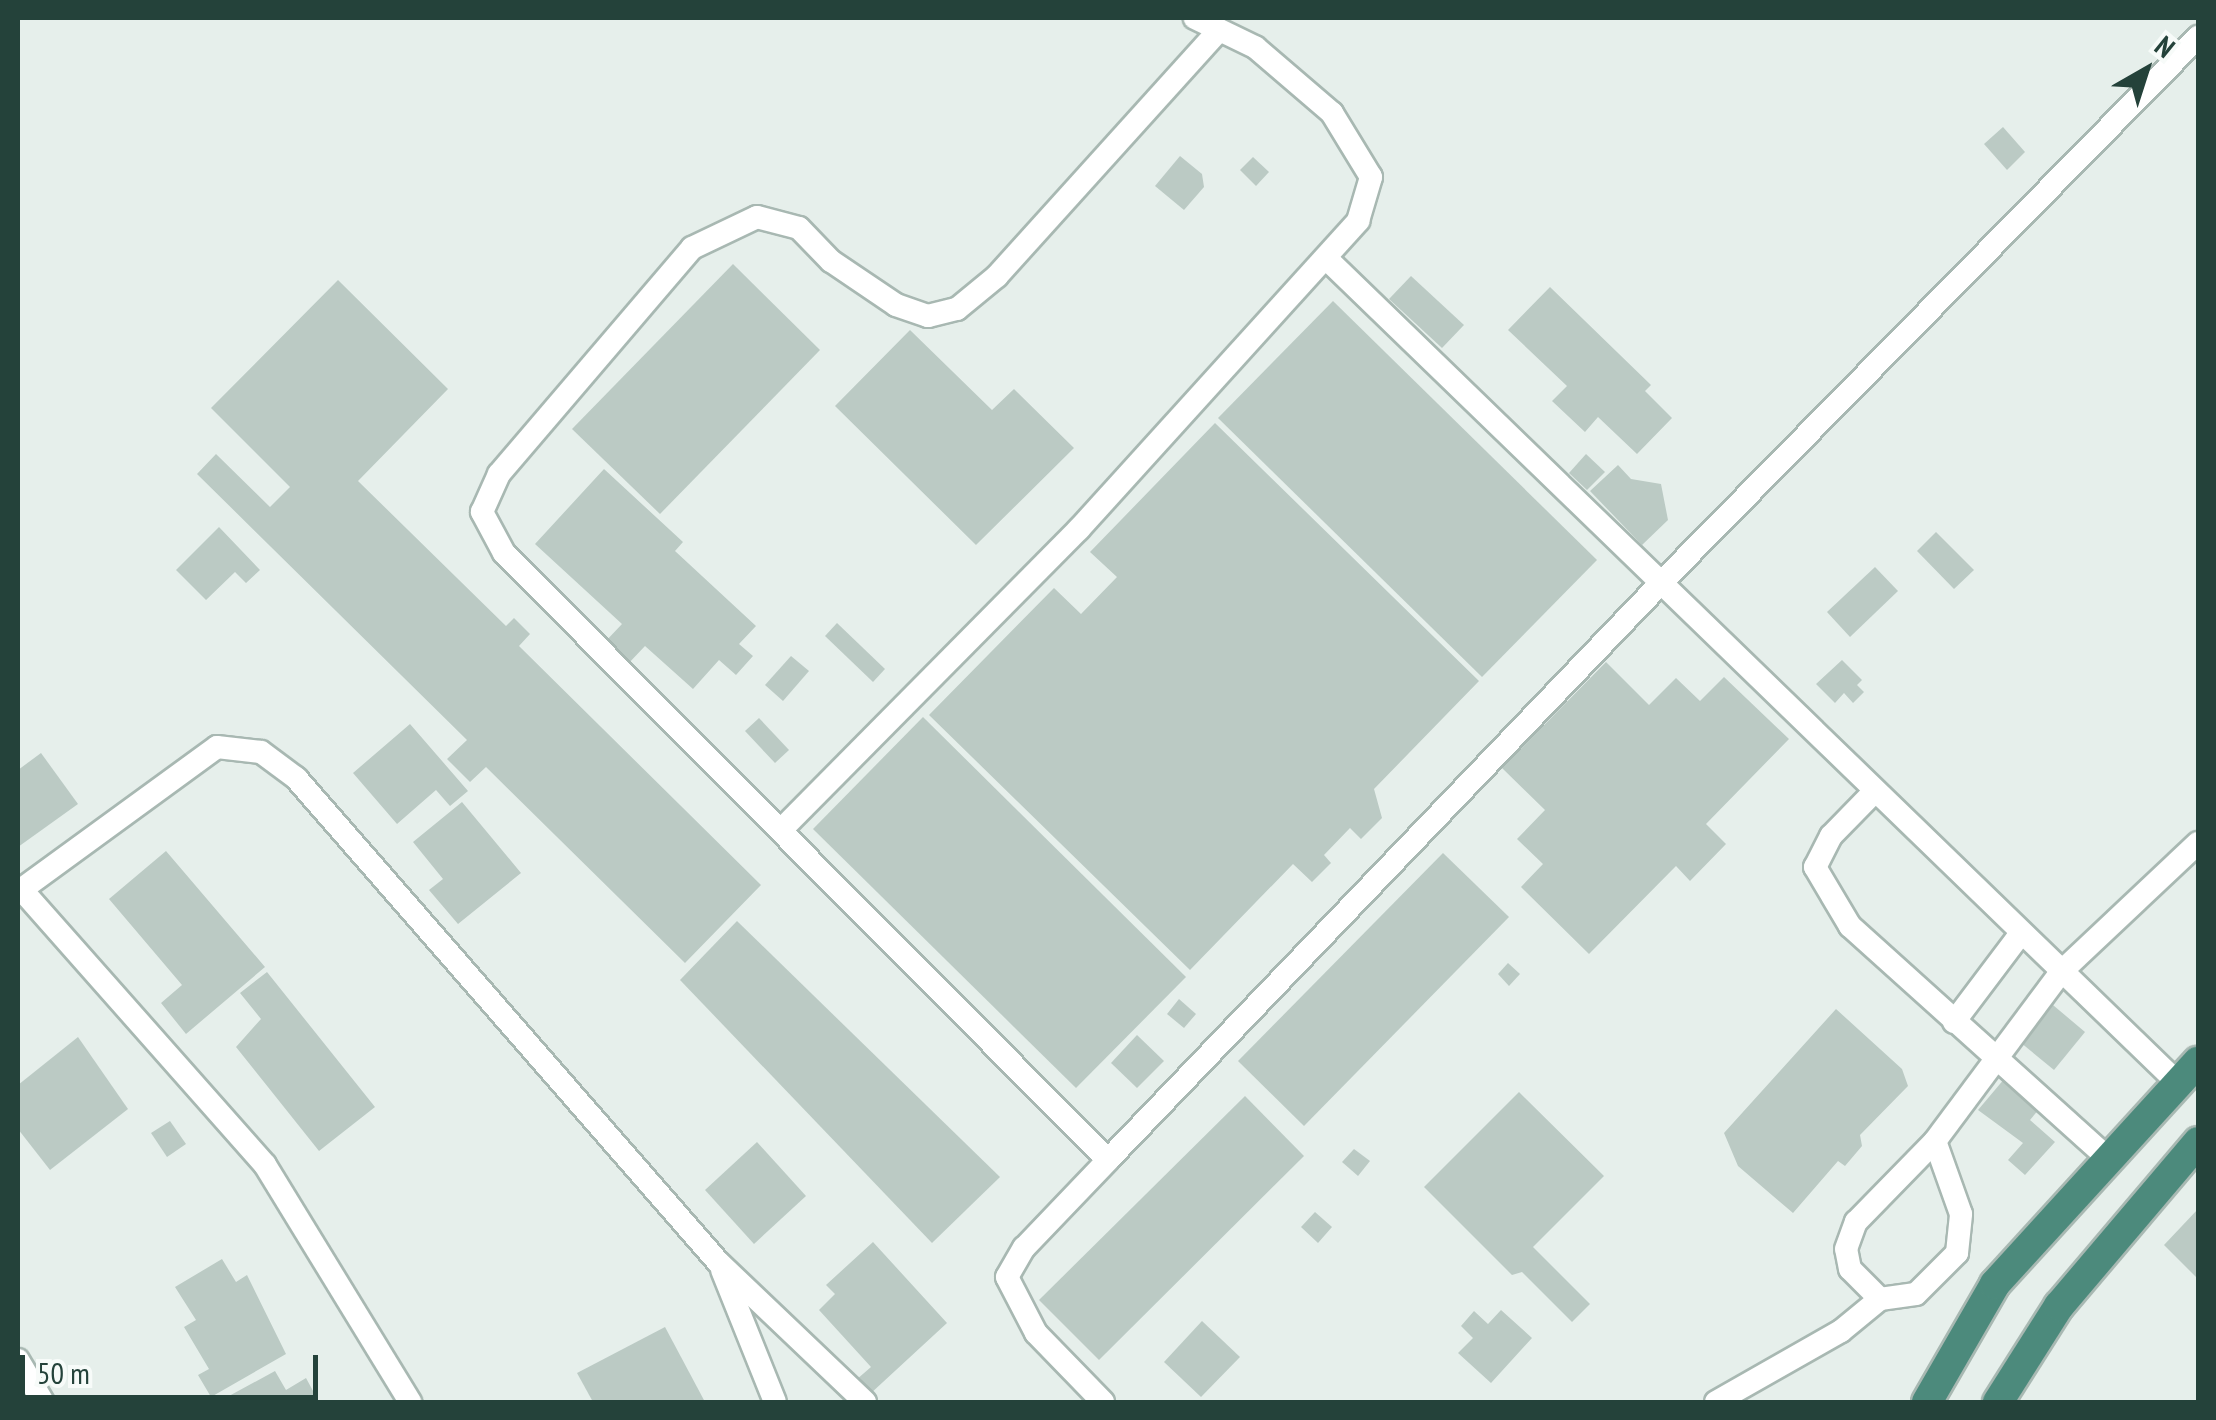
<!DOCTYPE html>
<style>
body{margin:0}
#map{position:relative;width:2216px;height:1420px;overflow:hidden;background:#e6efeb;font-family:"PT Sans Narrow",sans-serif}
div>[style]{position:absolute}
[style*='--x']{left:calc(var(--x)*1px);top:calc(var(--y)*1px);width:calc(var(--w)*1px);rotate:calc(var(--a)*1deg)}
.building>*{inset:0;background:#bbcac4}
.roads{filter:drop-shadow(2px 0 #a8b8b2) drop-shadow(-2px 0 #a8b8b2) drop-shadow(0 2px #a8b8b2) drop-shadow(0 -2px #a8b8b2)}
.service>*{height:22px;margin:-11px;padding:0 11px;transform-origin:11px;border-radius:11px;background:#fff}
.trunk>*{height:30px;margin:-15px;padding:0 15px;transform-origin:15px;border-radius:15px;background:#4c8a7c}
span{translate:-50% -50%;white-space:nowrap;text-align:center;line-height:1.15;-webkit-text-stroke:10px #f7fbf9;paint-order:stroke}
.frame{position:absolute;inset:0;border:20px solid #24423a;pointer-events:none}
.north{position:absolute;left:2096px;top:20px;width:100px;height:100px;-webkit-text-stroke:8px #f7fbf9;paint-order:stroke;rotate:39deg;font-size:28px;font-weight:700;line-height:40px;text-align:center;color:#24423a}
.north::after{content:'';display:block;margin:auto;width:35px;height:45px;background:#24423a;clip-path:polygon(50% 0,100% 100%,50% 72%,0 100%)}
.scale{position:absolute;left:20px;top:1355px;width:298px;height:45px;box-sizing:border-box;border:5px solid #24423a;border-top:0;padding-left:12px;font-size:30px;line-height:35px;white-space:nowrap;color:#24423a;-webkit-text-stroke:8px #f7fbf9;paint-order:stroke}
</style>
<div id="map">
<div class="building">
<div style="clip-path:polygon(2003px 127px,2025px 152px,2007px 170px,1984px 144px)"></div>
<div style="clip-path:polygon(1180px 156px,1202px 174px,1204px 187px,1184px 210px,1155px 186px)"></div>
<div style="clip-path:polygon(1253px 157px,1269px 172px,1256px 186px,1240px 170px)"></div>
<div style="clip-path:polygon(733px 264px,820px 350px,660px 514px,572px 429px)"></div>
<div style="clip-path:polygon(1411px 276px,1464px 325px,1442px 348px,1389px 299px)"></div>
<div style="clip-path:polygon(338px 280px,448px 389px,358px 481px,506px 626px,514px 618px,530px 634px,519px 646px,761px 885px,685px 963px,486px 767px,470px 782px,447px 759px,467px 740px,197px 474px,216px 454px,270px 507px,290px 487px,211px 408px)"></div>
<div style="clip-path:polygon(1550px 287px,1651px 385px,1645px 391px,1672px 418px,1637px 454px,1598px 417px,1585px 432px,1552px 401px,1567px 386px,1508px 330px)"></div>
<div style="clip-path:polygon(1333px 301px,1597px 560px,1482px 677px,1218px 418px)"></div>
<div style="clip-path:polygon(910px 330px,992px 410px,1014px 389px,1074px 448px,976px 545px,835px 406px)"></div>
<div style="clip-path:polygon(1215px 423px,1479px 681px,1374px 789px,1382px 818px,1361px 839px,1350px 828px,1324px 855px,1331px 863px,1312px 882px,1293px 864px,1190px 970px,929px 715px,1054px 588px,1081px 614px,1117px 577px,1090px 552px)"></div>
<div style="clip-path:polygon(1586px 454px,1605px 472px,1587px 490px,1569px 473px)"></div>
<div style="clip-path:polygon(1618px 465px,1631px 479px,1661px 484px,1668px 520px,1642px 545px,1590px 491px)"></div>
<div style="clip-path:polygon(604px 469px,683px 542px,675px 551px,756px 626px,739px 644px,753px 656px,736px 675px,719px 660px,693px 689px,645px 646px,627px 665px,604px 643px,622px 624px,535px 544px)"></div>
<div style="clip-path:polygon(219px 527px,260px 570px,246px 583px,235px 572px,206px 600px,176px 570px)"></div>
<div style="clip-path:polygon(1936px 532px,1974px 570px,1954px 589px,1917px 551px)"></div>
<div style="clip-path:polygon(1875px 567px,1898px 591px,1850px 637px,1827px 612px)"></div>
<div style="clip-path:polygon(837px 623px,885px 669px,873px 682px,825px 636px)"></div>
<div style="clip-path:polygon(791px 656px,809px 671px,783px 701px,765px 685px)"></div>
<div style="clip-path:polygon(1842px 660px,1862px 680px,1857px 685px,1864px 692px,1853px 703px,1844px 693px,1835px 703px,1816px 684px)"></div>
<div style="clip-path:polygon(1606px 662px,1649px 705px,1676px 678px,1700px 701px,1724px 677px,1789px 739px,1706px 824px,1726px 844px,1690px 881px,1676px 866px,1589px 954px,1521px 887px,1543px 864px,1517px 839px,1545px 810px,1502px 768px)"></div>
<div style="clip-path:polygon(923px 717px,1186px 977px,1076px 1088px,813px 829px)"></div>
<div style="clip-path:polygon(759px 718px,789px 750px,775px 763px,745px 731px)"></div>
<div style="clip-path:polygon(410px 724px,468px 791px,450px 806px,436px 790px,397px 824px,353px 773px)"></div>
<div style="clip-path:polygon(41px 753px,78px 804px,18px 847px,18px 770px)"></div>
<div style="clip-path:polygon(462px 802px,521px 873px,458px 924px,429px 890px,443px 879px,413px 842px)"></div>
<div style="clip-path:polygon(166px 851px,265px 967px,186px 1034px,161px 1003px,182px 985px,109px 899px)"></div>
<div style="clip-path:polygon(1443px 853px,1509px 917px,1304px 1126px,1238px 1061px)"></div>
<div style="clip-path:polygon(737px 921px,1000px 1177px,932px 1243px,680px 980px)"></div>
<div style="clip-path:polygon(1508px 963px,1520px 974px,1509px 986px,1498px 974px)"></div>
<div style="clip-path:polygon(267px 972px,375px 1107px,319px 1151px,236px 1047px,261px 1019px,240px 993px)"></div>
<div style="clip-path:polygon(1179px 999px,1196px 1014px,1184px 1028px,1167px 1014px)"></div>
<div style="clip-path:polygon(2047px 1000px,2085px 1032px,2054px 1070px,2015px 1038px)"></div>
<div style="clip-path:polygon(1836px 1009px,1902px 1069px,1908px 1086px,1860px 1135px,1862px 1146px,1845px 1166px,1838px 1161px,1793px 1213px,1738px 1166px,1724px 1133px)"></div>
<div style="clip-path:polygon(1137px 1035px,1164px 1061px,1137px 1088px,1111px 1063px)"></div>
<div style="clip-path:polygon(78px 1037px,128px 1109px,50px 1170px,18px 1129px,18px 1085px)"></div>
<div style="clip-path:polygon(2005px 1078px,2040px 1108px,2030px 1120px,2055px 1142px,2025px 1175px,2008px 1160px,2023px 1143px,1978px 1110px)"></div>
<div style="clip-path:polygon(1519px 1092px,1604px 1176px,1533px 1247px,1590px 1304px,1572px 1322px,1522px 1272px,1512px 1275px,1424px 1187px)"></div>
<div style="clip-path:polygon(1245px 1096px,1304px 1156px,1099px 1360px,1039px 1300px)"></div>
<div style="clip-path:polygon(170px 1121px,186px 1144px,167px 1157px,151px 1133px)"></div>
<div style="clip-path:polygon(757px 1142px,806px 1196px,754px 1244px,705px 1190px)"></div>
<div style="clip-path:polygon(1354px 1149px,1370px 1161px,1358px 1176px,1342px 1162px)"></div>
<div style="clip-path:polygon(2198px 1209px,2198px 1279px,2164px 1245px)"></div>
<div style="clip-path:polygon(1315px 1212px,1332px 1227px,1318px 1243px,1301px 1227px)"></div>
<div style="clip-path:polygon(873px 1242px,947px 1323px,870px 1394px,856px 1380px,871px 1367px,819px 1310px,835px 1294px,826px 1285px)"></div>
<div style="clip-path:polygon(222px 1259px,236px 1282px,247px 1275px,286px 1354px,211px 1397px,198px 1375px,209px 1369px,184px 1327px,196px 1320px,175px 1287px)"></div>
<div style="clip-path:polygon(1501px 1310px,1532px 1338px,1491px 1383px,1458px 1353px,1473px 1338px,1461px 1326px,1474px 1311px,1488px 1324px)"></div>
<div style="clip-path:polygon(1202px 1321px,1240px 1357px,1201px 1397px,1164px 1362px)"></div>
<div style="clip-path:polygon(665px 1327px,705px 1402px,593px 1402px,577px 1373px)"></div>
<div style="clip-path:polygon(275px 1371px,286px 1390px,306px 1378px,319px 1402px,218px 1402px)"></div>
</div>
<div class="roads">
<div class="service">
<div style="--x:1329;--y:261;--w:1183;--a:44.08"></div>
<div style="--x:1873;--y:793;--w:60;--a:134.3"></div>
<div style="--x:1831;--y:836;--w:35;--a:117"></div>
<div style="--x:1815;--y:867;--w:69;--a:59.3"></div>
<div style="--x:1850;--y:926;--w:350;--a:42"></div>
<div style="--x:783;--y:828;--w:421;--a:-45.3"></div>
<div style="--x:1079;--y:529;--w:416;--a:-47.8"></div>
<div style="--x:1358;--y:221;--w:46;--a:-73.5"></div>
<div style="--x:1371;--y:177;--w:75;--a:-121.4"></div>
<div style="--x:1332;--y:113;--w:101;--a:-139.4"></div>
<div style="--x:1255;--y:47;--w:67;--a:-154.2"></div>
<div style="--x:21;--y:889;--w:368;--a:48.5"></div>
<div style="--x:265;--y:1165;--w:278;--a:58.5"></div>
<div style="--x:18;--y:892;--w:246;--a:-36.1"></div>
<div style="--x:217;--y:747;--w:44;--a:6.5"></div>
<div style="--x:261;--y:752;--w:44;--a:36.6"></div>
<div style="--x:296;--y:778;--w:642;--a:48.91"></div>
<div style="--x:718;--y:1262;--w:203;--a:43.6"></div>
<div style="--x:1954;--y:1022;--w:111;--a:-53"></div>
<div style="--x:1108;--y:1160;--w:796;--a:-46.22"></div>
<div style="--x:1659;--y:585;--w:769;--a:-45.47"></div>
<div style="--x:722;--y:1270;--w:142;--a:68.1"></div>
<div style="--x:1880;--y:1299;--w:42;--a:-135"></div>
<div style="--x:1850;--y:1269;--w:20;--a:-101"></div>
<div style="--x:1846;--y:1249;--w:29;--a:-70"></div>
<div style="--x:1856;--y:1222;--w:113;--a:-45.7"></div>
<div style="--x:1935;--y:1141;--w:211;--a:-53.3"></div>
<div style="--x:2061;--y:972;--w:188;--a:-43.3"></div>
<div style="--x:18;--y:1360;--w:49;--a:59.2"></div>
<div style="--x:1103;--y:1402;--w:96;--a:-134.2"></div>
<div style="--x:1036;--y:1333;--w:63;--a:-117.4"></div>
<div style="--x:1007;--y:1277;--w:34;--a:-60"></div>
<div style="--x:1024;--y:1248;--w:122;--a:-46.3"></div>
<div style="--x:1108;--y:1160;--w:856;--a:-134.86"></div>
<div style="--x:504;--y:553;--w:47;--a:-118.2"></div>
<div style="--x:482;--y:512;--w:42;--a:-65.9"></div>
<div style="--x:499;--y:474;--w:297;--a:-49.5"></div>
<div style="--x:692;--y:248;--w:72;--a:-25.5"></div>
<div style="--x:757;--y:217;--w:43;--a:14.7"></div>
<div style="--x:799;--y:228;--w:46;--a:45.9"></div>
<div style="--x:831;--y:261;--w:78;--a:34.1"></div>
<div style="--x:896;--y:305;--w:34;--a:19"></div>
<div style="--x:928;--y:316;--w:30;--a:-14"></div>
<div style="--x:957;--y:309;--w:52;--a:-39.5"></div>
<div style="--x:997;--y:276;--w:331;--a:-47.9"></div>
<div style="--x:1716;--y:1402;--w:144;--a:-29.6"></div>
<div style="--x:1841;--y:1331;--w:50;--a:-39.4"></div>
<div style="--x:1880;--y:1299;--w:36;--a:-8"></div>
<div style="--x:1916;--y:1294;--w:58;--a:-45"></div>
<div style="--x:1957;--y:1253;--w:39;--a:-84"></div>
<div style="--x:1961;--y:1214;--w:77;--a:-109.6"></div>
</div>
<div class="trunk">
<div style="--x:1927;--y:1402;--w:136;--a:-60"></div>
<div style="--x:1995;--y:1284;--w:301;--a:-47.6"></div>
<div style="--x:1998;--y:1402;--w:114;--a:-57.6"></div>
<div style="--x:2059;--y:1306;--w:215;--a:-49.7"></div>
</div>
</div>
<div class="frame"></div>
<div class="north">N</div>
<div class="scale">50 m</div>
</div>
